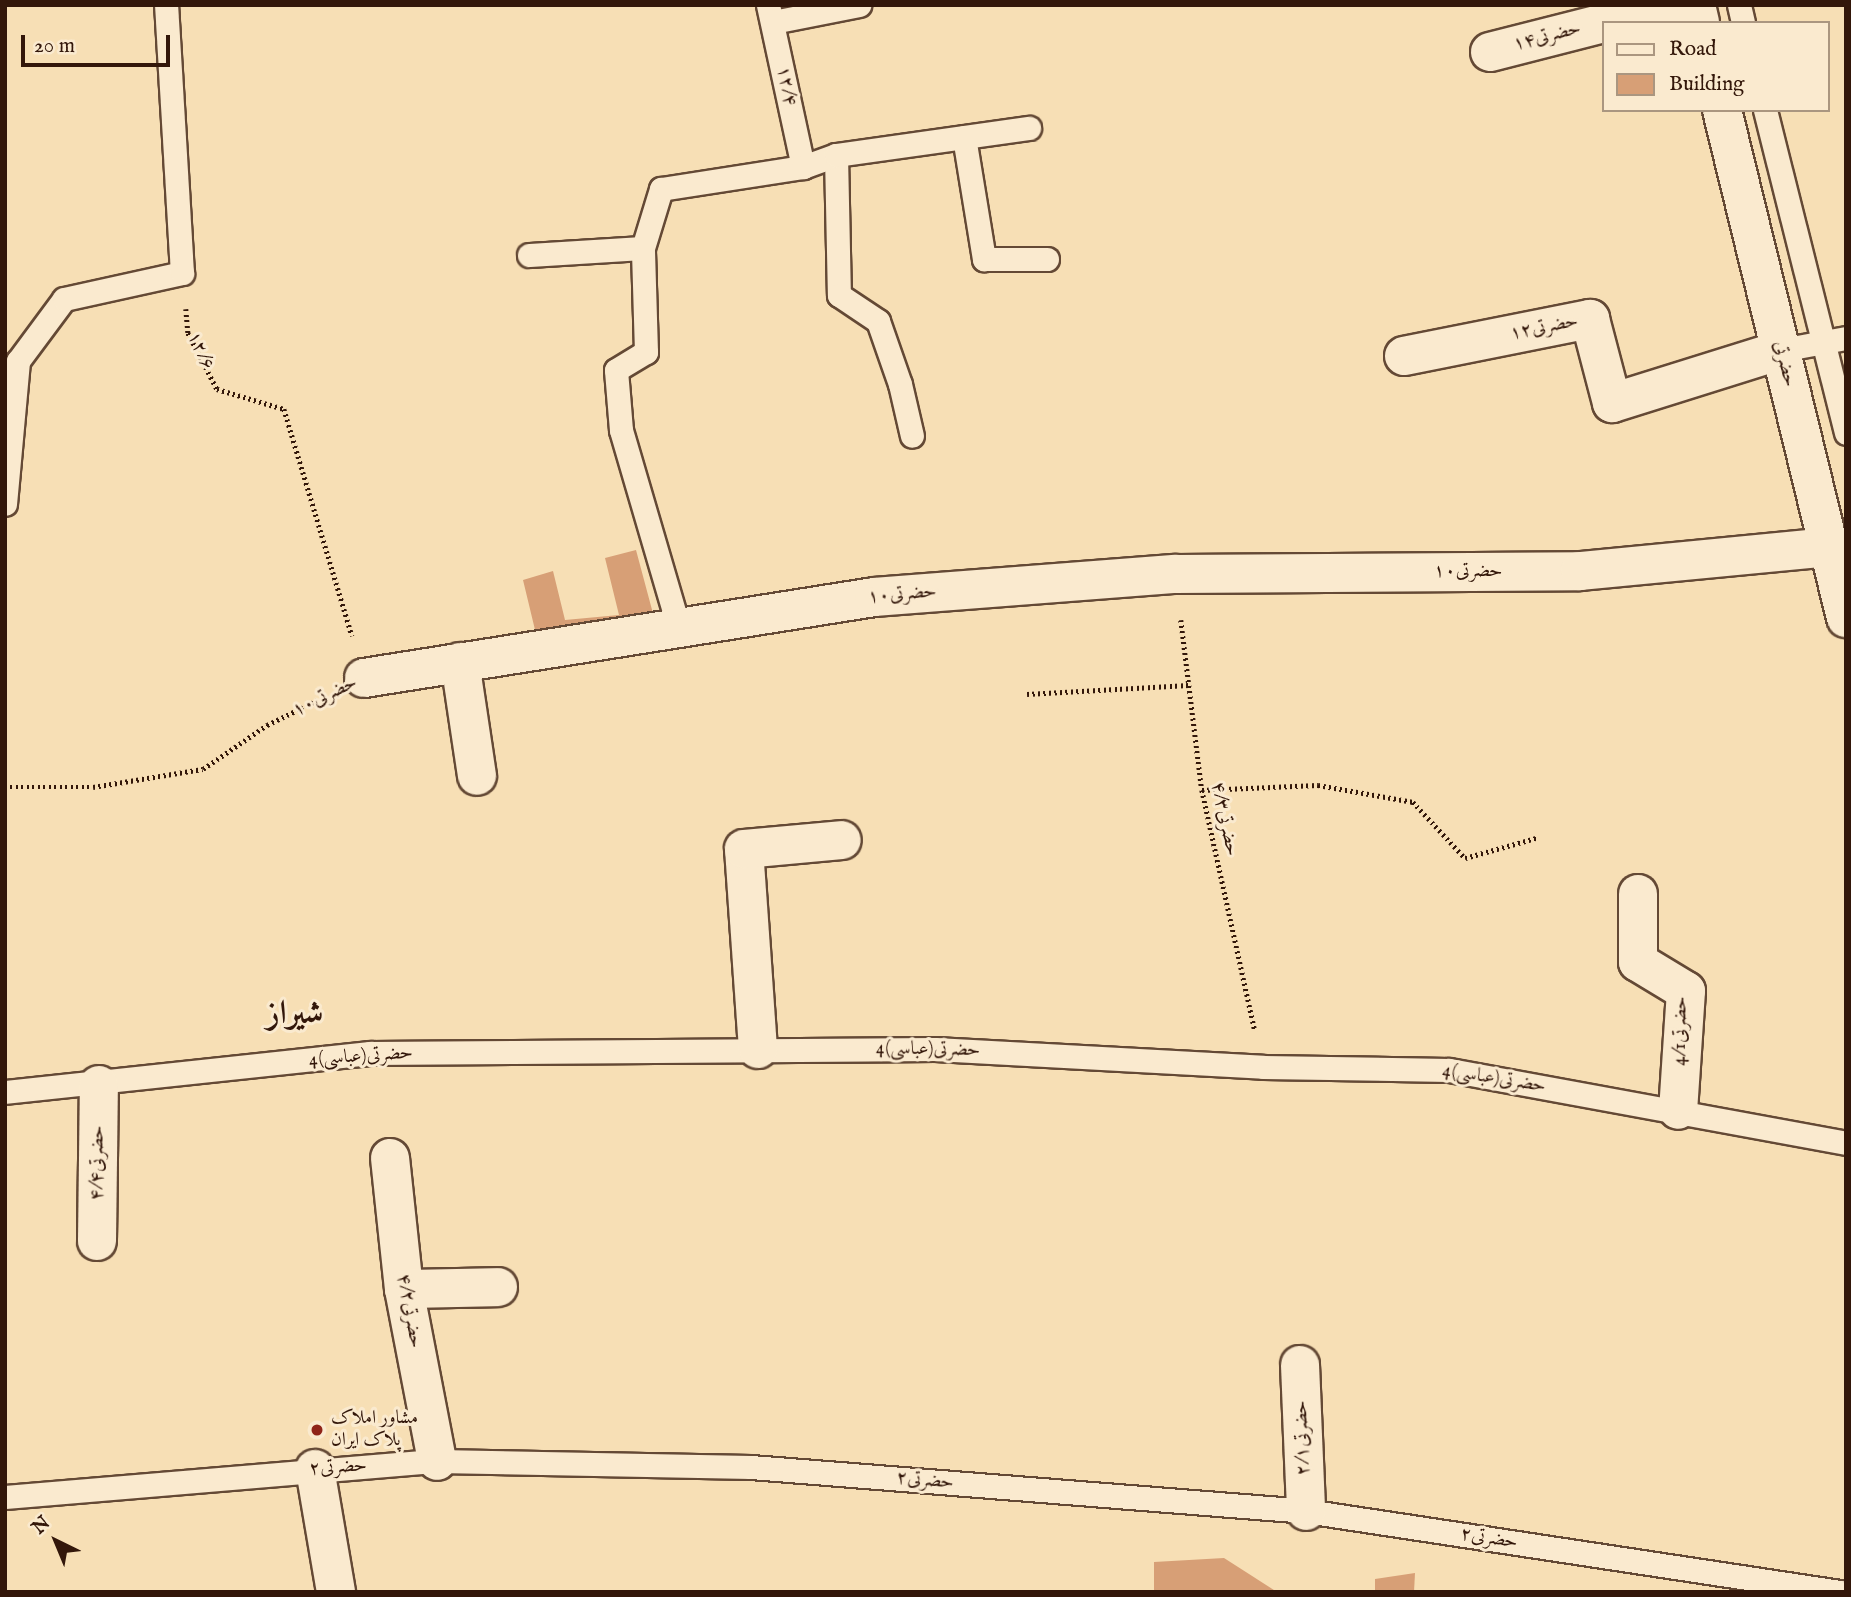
<!DOCTYPE html>
<meta charset="utf-8">
<style>
body{margin:0}
#map{position:relative;width:1851px;height:1597px;overflow:hidden;background:#f7dfb5;font-family:"IM FELL English",Amiri,serif}
div>[style]{position:absolute}
[style*='--x']{left:calc(var(--x)*1px);top:calc(var(--y)*1px);width:calc(var(--w)*1px);rotate:calc(var(--a)*1deg)}
.building>*{inset:0;background:#d79f76}
.path>*{height:4.5px;margin-top:-2.25px;transform-origin:0;background:repeating-linear-gradient(90deg,#33170a 0 2px,transparent 0 5.5px)}
.roads{filter:drop-shadow(2px 0 #644935) drop-shadow(-2px 0 #644935) drop-shadow(0 2px #644935) drop-shadow(0 -2px #644935)}
.service>*{height:23px;margin:-11.5px;padding:0 11.5px;transform-origin:11.5px;border-radius:11.5px;background:#faeacf}
.minor>*{height:38px;margin:-19px;padding:0 19px;transform-origin:19px;border-radius:19px;background:#faeacf}
.tertiary>*{height:38px;margin:-19px;padding:0 19px;transform-origin:19px;border-radius:19px;background:#faeacf}
.dots>*{width:19px;height:19px;translate:-50% -50%;box-sizing:border-box;border:4px solid #faeacf;border-radius:50%}
span{translate:-50% -50%;white-space:nowrap;text-align:center;line-height:1.15;-webkit-text-stroke:6px #faeacf;paint-order:stroke}
.street-label{font-size:19px;color:#33170a}
.poi-label{font-size:19px;color:#33170a}
.left{translate:0 -50%;text-align:left}
.town-label{font-size:33px;color:#33170a;font-weight:700}
.frame{position:absolute;inset:0;border:7px solid #33170a;pointer-events:none}
.legend{position:absolute;left:1602px;top:21px;width:228px;height:91px;box-sizing:border-box;background:#faeacf;border:2px solid #aa9680;margin:0;padding:9px 12px;list-style:none;font-size:21px;color:#33170a}
.legend li{display:flex;align-items:center;gap:14px;height:35px}
.legend b{width:35px;border:2px solid #aa9680}
.north{position:absolute;left:21px;top:1506px;width:70px;height:70px;-webkit-text-stroke:5px #faeacf;paint-order:stroke;rotate:317deg;font-size:19px;font-weight:700;line-height:28px;text-align:center;color:#33170a}
.north::after{content:'';display:block;margin:auto;width:24px;height:32px;background:#33170a;clip-path:polygon(50% 0,100% 100%,50% 72%,0 100%)}
.scale{position:absolute;left:21px;top:35px;width:149px;height:32px;box-sizing:border-box;border:4px solid #33170a;border-top:0;padding-left:9px;font-size:21px;line-height:24px;white-space:nowrap;color:#33170a;-webkit-text-stroke:5px #faeacf;paint-order:stroke}
</style>
<div id="map">
<div class="building">
<div style="clip-path:polygon(636px 550px,655px 621px,536px 634px,523px 580px,553px 571px,565px 620px,619px 615px,605px 558px)"></div>
<div style="clip-path:polygon(1224px 1558px,1277px 1592px,1154px 1592px,1154px 1562px)"></div>
<div style="clip-path:polygon(1415px 1573px,1414px 1592px,1375px 1592px,1375px 1579px)"></div>
</div>
<div class="path">
<div style="--x:186;--y:309;--w:24;--a:85"></div>
<div style="--x:188;--y:333;--w:63;--a:62.6"></div>
<div style="--x:217;--y:389;--w:70;--a:16.6"></div>
<div style="--x:284;--y:409;--w:237;--a:73.3"></div>
<div style="--x:1181;--y:620;--w:171;--a:83"></div>
<div style="--x:1202;--y:790;--w:247;--a:77.6"></div>
<div style="--x:1027;--y:694;--w:162;--a:-3.2"></div>
<div style="--x:5;--y:787;--w:88;--a:0"></div>
<div style="--x:93;--y:787;--w:111;--a:-9.3"></div>
<div style="--x:203;--y:769;--w:78;--a:-34.5"></div>
<div style="--x:267;--y:725;--w:66;--a:-26.2"></div>
<div style="--x:1202;--y:790;--w:116;--a:-2.5"></div>
<div style="--x:1318;--y:785;--w:97;--a:10.1"></div>
<div style="--x:1413;--y:802;--w:76;--a:47.1"></div>
<div style="--x:1465;--y:858;--w:74;--a:-15.7"></div>
</div>
<div class="roads">
<div class="service">
<div style="--x:768;--y:5;--w:166;--a:77.8"></div>
<div style="--x:1739;--y:5;--w:18;--a:77"></div>
<div style="--x:773;--y:22;--w:88;--a:-11.2"></div>
<div style="--x:1765;--y:110;--w:333;--a:75.9"></div>
<div style="--x:964;--y:137;--w:124;--a:80.7"></div>
<div style="--x:984;--y:259;--w:63;--a:0"></div>
<div style="--x:836;--y:155;--w:140;--a:88.8"></div>
<div style="--x:839;--y:295;--w:47;--a:33.7"></div>
<div style="--x:878;--y:321;--w:67;--a:70.8"></div>
<div style="--x:900;--y:384;--w:53;--a:77"></div>
<div style="--x:529;--y:255;--w:114;--a:-3.5"></div>
<div style="--x:1781;--y:350;--w:66;--a:-10.5"></div>
<div style="--x:5;--y:504;--w:144;--a:-84.8"></div>
<div style="--x:18;--y:361;--w:77;--a:-53.4"></div>
<div style="--x:64;--y:299;--w:121;--a:-12.4"></div>
<div style="--x:182;--y:273;--w:268;--a:-93.4"></div>
<div style="--x:678;--y:625;--w:203;--a:-106.3"></div>
<div style="--x:621;--y:430;--w:60;--a:-94.8"></div>
<div style="--x:616;--y:370;--w:35;--a:-31"></div>
<div style="--x:646;--y:352;--w:104;--a:-91.7"></div>
<div style="--x:643;--y:248;--w:62;--a:-73"></div>
<div style="--x:661;--y:189;--w:144;--a:-8.8"></div>
<div style="--x:803;--y:167;--w:35;--a:-20"></div>
<div style="--x:836;--y:155;--w:195;--a:-8"></div>
<div style="--x:5;--y:1092;--w:367;--a:-6.1"></div>
<div style="--x:370;--y:1053;--w:565;--a:-0.41"></div>
<div style="--x:935;--y:1049;--w:328;--a:3.1"></div>
<div style="--x:1263;--y:1067;--w:186;--a:0.9"></div>
<div style="--x:1449;--y:1070;--w:404;--a:10.4"></div>
<div style="--x:5;--y:1497;--w:433;--a:-4.8"></div>
<div style="--x:437;--y:1461;--w:314;--a:1.1"></div>
<div style="--x:751;--y:1467;--w:557;--a:4.53"></div>
<div style="--x:1306;--y:1511;--w:540;--a:8.63"></div>
</div>
<div class="minor">
<div style="--x:1605;--y:23;--w:72;--a:-14.4"></div>
<div style="--x:1490;--y:52;--w:118;--a:-14.3"></div>
<div style="--x:1404;--y:356;--w:190;--a:-11.3"></div>
<div style="--x:1590;--y:319;--w:87;--a:75.3"></div>
<div style="--x:1612;--y:403;--w:177;--a:-17.4"></div>
<div style="--x:460;--y:662;--w:115;--a:81.5"></div>
<div style="--x:364;--y:678;--w:516;--a:-9.02"></div>
<div style="--x:874;--y:597;--w:303;--a:-4.4"></div>
<div style="--x:1176;--y:574;--w:404;--a:-0.4"></div>
<div style="--x:1580;--y:571;--w:250;--a:-5.5"></div>
<div style="--x:1638;--y:894;--w:68;--a:90"></div>
<div style="--x:1638;--y:962;--w:56;--a:31.1"></div>
<div style="--x:1686;--y:991;--w:119;--a:93.8"></div>
<div style="--x:758;--y:1049;--w:200;--a:-94"></div>
<div style="--x:744;--y:849;--w:98;--a:-5.2"></div>
<div style="--x:390;--y:1158;--w:132;--a:83.9"></div>
<div style="--x:404;--y:1289;--w:175;--a:79.1"></div>
<div style="--x:97;--y:1241;--w:156;--a:-89.3"></div>
<div style="--x:404;--y:1289;--w:94;--a:-1.2"></div>
<div style="--x:1300;--y:1365;--w:146;--a:87.6"></div>
<div style="--x:315;--y:1469;--w:125;--a:80.3"></div>
</div>
<div class="tertiary">
<div style="--x:1696;--y:5;--w:18;--a:77"></div>
<div style="--x:1722;--y:110;--w:523;--a:76.28"></div>
</div>
</div>
<div class="dots">
<div style="left:317px;top:1430px;background:#8f2418"></div>
</div>
<div class="street-label">
<span style="left:1547px;top:37px;rotate:-14deg">حضرتی۱۴</span>
<span style="left:786px;top:86px;rotate:79deg">۱۲/۴</span>
<span style="left:1544px;top:328px;rotate:-11deg">حضرتی۱۲</span>
<span style="left:200px;top:351px;rotate:66deg">۱۲/۶</span>
<span style="left:1784px;top:364px;rotate:76deg">حضرتی</span>
<span style="left:1468px;top:572px">حضرتی۱۰</span>
<span style="left:902px;top:595px;rotate:-5deg">حضرتی۱۰</span>
<span style="left:325px;top:697px;rotate:-26deg">حضرتی۱۰</span>
<span style="left:1224px;top:819px;rotate:78deg">حضرتی۴/۳</span>
<span style="left:1681px;top:1031px;rotate:-89deg">4/1حضرتی</span>
<span style="left:928px;top:1050px;rotate:1deg">4حضرتی(عباسی)</span>
<span style="left:361px;top:1057px;rotate:-4deg">4حضرتی(عباسی)</span>
<span style="left:1494px;top:1079px;rotate:9deg">4حضرتی(عباسی)</span>
<span style="left:98px;top:1163px;rotate:-89deg">حضرتی۴/۴</span>
<span style="left:409px;top:1311px;rotate:80deg">حضرتی۴/۲</span>
<span style="left:1303px;top:1438px;rotate:-92deg">حضرتی۲/۱</span>
<span style="left:338px;top:1468px;rotate:-4deg">حضرتی۲</span>
<span style="left:925px;top:1481px;rotate:5deg">حضرتی۲</span>
<span style="left:1489px;top:1539px;rotate:9deg">حضرتی۲</span>
</div>
<div class="poi-label">
<span class="left" style="left:331px;top:1430px">مشاور املاک<br>پلاک ایران</span>
</div>
<div class="town-label">
<span style="left:295px;top:1015px">شیراز</span>
</div>
<div class="frame"></div>
<ul class="legend">
<li><b style="height:9px;background:#faeacf"></b>Road</li>
<li><b style="height:19px;background:#d79f76"></b>Building</li>
</ul>
<div class="north">N</div>
<div class="scale">20 m</div>
</div>
